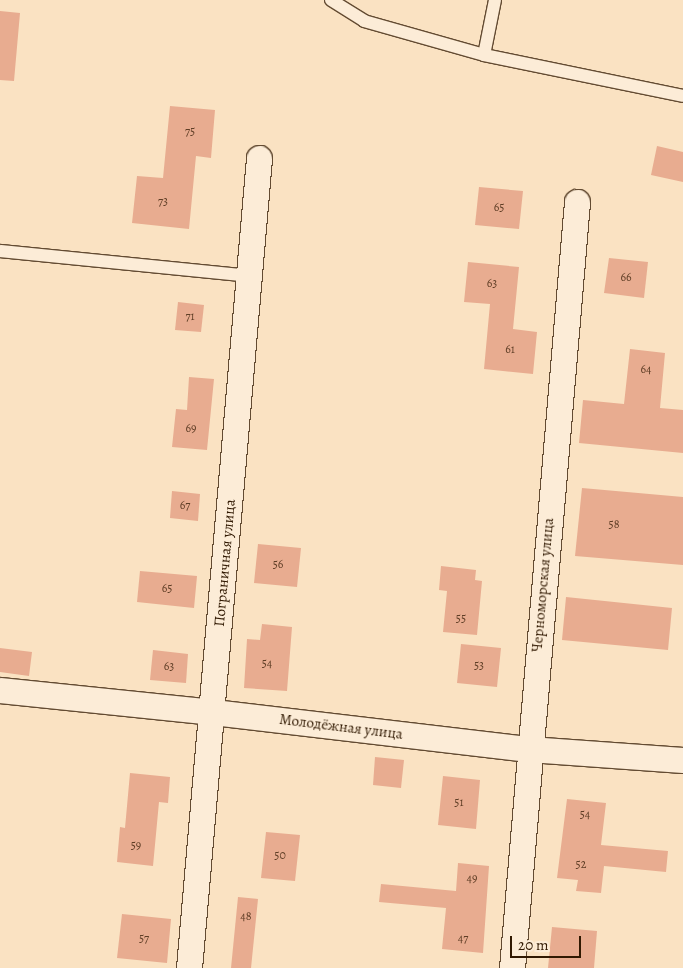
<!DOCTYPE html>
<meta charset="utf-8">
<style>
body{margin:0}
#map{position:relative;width:683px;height:968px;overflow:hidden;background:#fae2c2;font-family:Alegreya,serif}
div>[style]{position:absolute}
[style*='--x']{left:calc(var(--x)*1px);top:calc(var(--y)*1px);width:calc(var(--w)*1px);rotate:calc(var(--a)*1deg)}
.building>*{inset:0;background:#e8ac90}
.roads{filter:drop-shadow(1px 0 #634b32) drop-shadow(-1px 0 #634b32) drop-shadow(0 1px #634b32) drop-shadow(0 -1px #634b32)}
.lane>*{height:12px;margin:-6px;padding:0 6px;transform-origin:6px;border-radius:6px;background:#fcecd7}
.street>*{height:25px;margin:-12.5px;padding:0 12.5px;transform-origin:12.5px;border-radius:12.5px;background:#fcecd7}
span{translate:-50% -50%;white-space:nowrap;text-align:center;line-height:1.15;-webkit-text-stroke:5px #fcecd7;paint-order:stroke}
.number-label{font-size:12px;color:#5f3e26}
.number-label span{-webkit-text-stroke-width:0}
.street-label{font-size:15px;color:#311902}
.scale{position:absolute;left:510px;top:936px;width:71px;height:22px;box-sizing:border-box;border:2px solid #311902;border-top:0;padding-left:6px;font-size:15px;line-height:18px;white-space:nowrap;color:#311902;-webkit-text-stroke:4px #fcecd7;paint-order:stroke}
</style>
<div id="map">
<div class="building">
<div style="clip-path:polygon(0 11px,20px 13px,14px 81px,0 80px)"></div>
<div style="clip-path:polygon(170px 106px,215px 110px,211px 158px,196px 156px,189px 229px,132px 223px,137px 176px,163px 178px)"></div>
<div style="clip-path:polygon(657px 146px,683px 152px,683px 182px,651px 175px)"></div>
<div style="clip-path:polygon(479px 187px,523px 191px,519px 229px,475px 225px)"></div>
<div style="clip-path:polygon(609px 258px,648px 262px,644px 298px,604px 293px)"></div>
<div style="clip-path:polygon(468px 262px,519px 267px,513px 329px,537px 332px,533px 374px,484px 369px,490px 304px,464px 302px)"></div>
<div style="clip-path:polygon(178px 302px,204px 305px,201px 332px,175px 330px)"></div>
<div style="clip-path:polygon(630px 349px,665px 353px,660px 408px,683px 410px,683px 453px,579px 443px,583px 400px,624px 404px)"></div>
<div style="clip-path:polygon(189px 377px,214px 379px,207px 450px,172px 447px,176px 409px,187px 410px)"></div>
<div style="clip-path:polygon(582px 488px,683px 497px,683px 565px,575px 556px)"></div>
<div style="clip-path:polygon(172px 491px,200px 494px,198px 521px,170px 518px)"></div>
<div style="clip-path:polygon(258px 544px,301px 548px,297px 587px,254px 583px)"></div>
<div style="clip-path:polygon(441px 566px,476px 570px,475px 580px,482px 581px,477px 635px,443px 632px,447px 591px,439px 590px)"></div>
<div style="clip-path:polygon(140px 571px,197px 576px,194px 608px,137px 602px)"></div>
<div style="clip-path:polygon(566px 597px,672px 608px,668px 650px,562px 640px)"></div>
<div style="clip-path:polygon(262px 624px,292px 627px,287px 691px,244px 688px,247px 639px,260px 640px)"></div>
<div style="clip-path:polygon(461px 644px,501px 648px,497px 687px,457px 683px)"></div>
<div style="clip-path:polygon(0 648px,32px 652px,29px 676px,0 672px)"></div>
<div style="clip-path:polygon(153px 650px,188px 654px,186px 683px,150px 680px)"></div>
<div style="clip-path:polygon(375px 757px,404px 760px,401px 788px,373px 785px)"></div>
<div style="clip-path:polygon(130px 773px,170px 777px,168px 803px,159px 802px,153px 866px,117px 862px,120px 827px,125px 828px)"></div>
<div style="clip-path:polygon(443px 776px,480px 780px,476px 829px,438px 825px)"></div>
<div style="clip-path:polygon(567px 799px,606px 803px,601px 845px,668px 851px,666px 872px,604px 866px,601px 893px,576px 891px,578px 880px,557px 878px)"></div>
<div style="clip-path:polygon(266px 832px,300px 835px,295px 881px,261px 878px)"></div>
<div style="clip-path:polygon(458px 863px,489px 866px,483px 953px,442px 949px,446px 908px,379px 902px,381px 884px,456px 891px)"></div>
<div style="clip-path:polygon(238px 897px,258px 899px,251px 968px,231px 968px)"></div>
<div style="clip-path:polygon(122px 914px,171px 919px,167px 963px,117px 958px)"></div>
<div style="clip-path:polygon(552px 927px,597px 931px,594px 968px,548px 968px)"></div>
</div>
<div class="roads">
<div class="lane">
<div style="--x:331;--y:0;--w:39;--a:32"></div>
<div style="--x:364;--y:21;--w:125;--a:15.8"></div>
<div style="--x:484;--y:55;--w:203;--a:11.6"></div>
<div style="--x:484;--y:55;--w:56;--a:-78.7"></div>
<div style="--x:0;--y:251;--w:251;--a:5.7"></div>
</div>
<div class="street">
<div style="--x:0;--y:690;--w:214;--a:5.9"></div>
<div style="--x:213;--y:712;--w:318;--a:6.7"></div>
<div style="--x:529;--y:749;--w:154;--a:4.1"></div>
<div style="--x:189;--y:968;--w:813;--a:-85.06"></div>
<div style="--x:512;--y:968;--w:769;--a:-85.15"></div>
</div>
</div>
<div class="number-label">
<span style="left:190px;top:132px">75</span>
<span style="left:163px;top:202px">73</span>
<span style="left:499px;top:208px">65</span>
<span style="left:626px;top:278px">66</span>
<span style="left:492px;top:284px">63</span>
<span style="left:190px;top:317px">71</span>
<span style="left:510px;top:350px">61</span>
<span style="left:646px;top:370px">64</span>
<span style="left:191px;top:429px">69</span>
<span style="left:185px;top:506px">67</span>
<span style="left:614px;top:525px">58</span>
<span style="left:278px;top:565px">56</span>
<span style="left:167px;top:589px">65</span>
<span style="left:461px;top:619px">55</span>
<span style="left:267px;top:664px">54</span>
<span style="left:479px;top:666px">53</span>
<span style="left:169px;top:667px">63</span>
<span style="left:459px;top:803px">51</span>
<span style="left:585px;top:815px">54</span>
<span style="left:136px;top:846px">59</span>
<span style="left:280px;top:856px">50</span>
<span style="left:581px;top:865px">52</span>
<span style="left:472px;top:879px">49</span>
<span style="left:246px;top:917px">48</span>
<span style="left:144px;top:939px">57</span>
<span style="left:463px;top:939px">47</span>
</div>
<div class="street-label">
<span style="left:225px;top:563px;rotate:-85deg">Пограничная улица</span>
<span style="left:543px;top:585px;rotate:-85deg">Черноморская улица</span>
<span style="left:341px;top:727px;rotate:7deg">Молодёжная улица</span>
</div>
<div class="scale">20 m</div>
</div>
